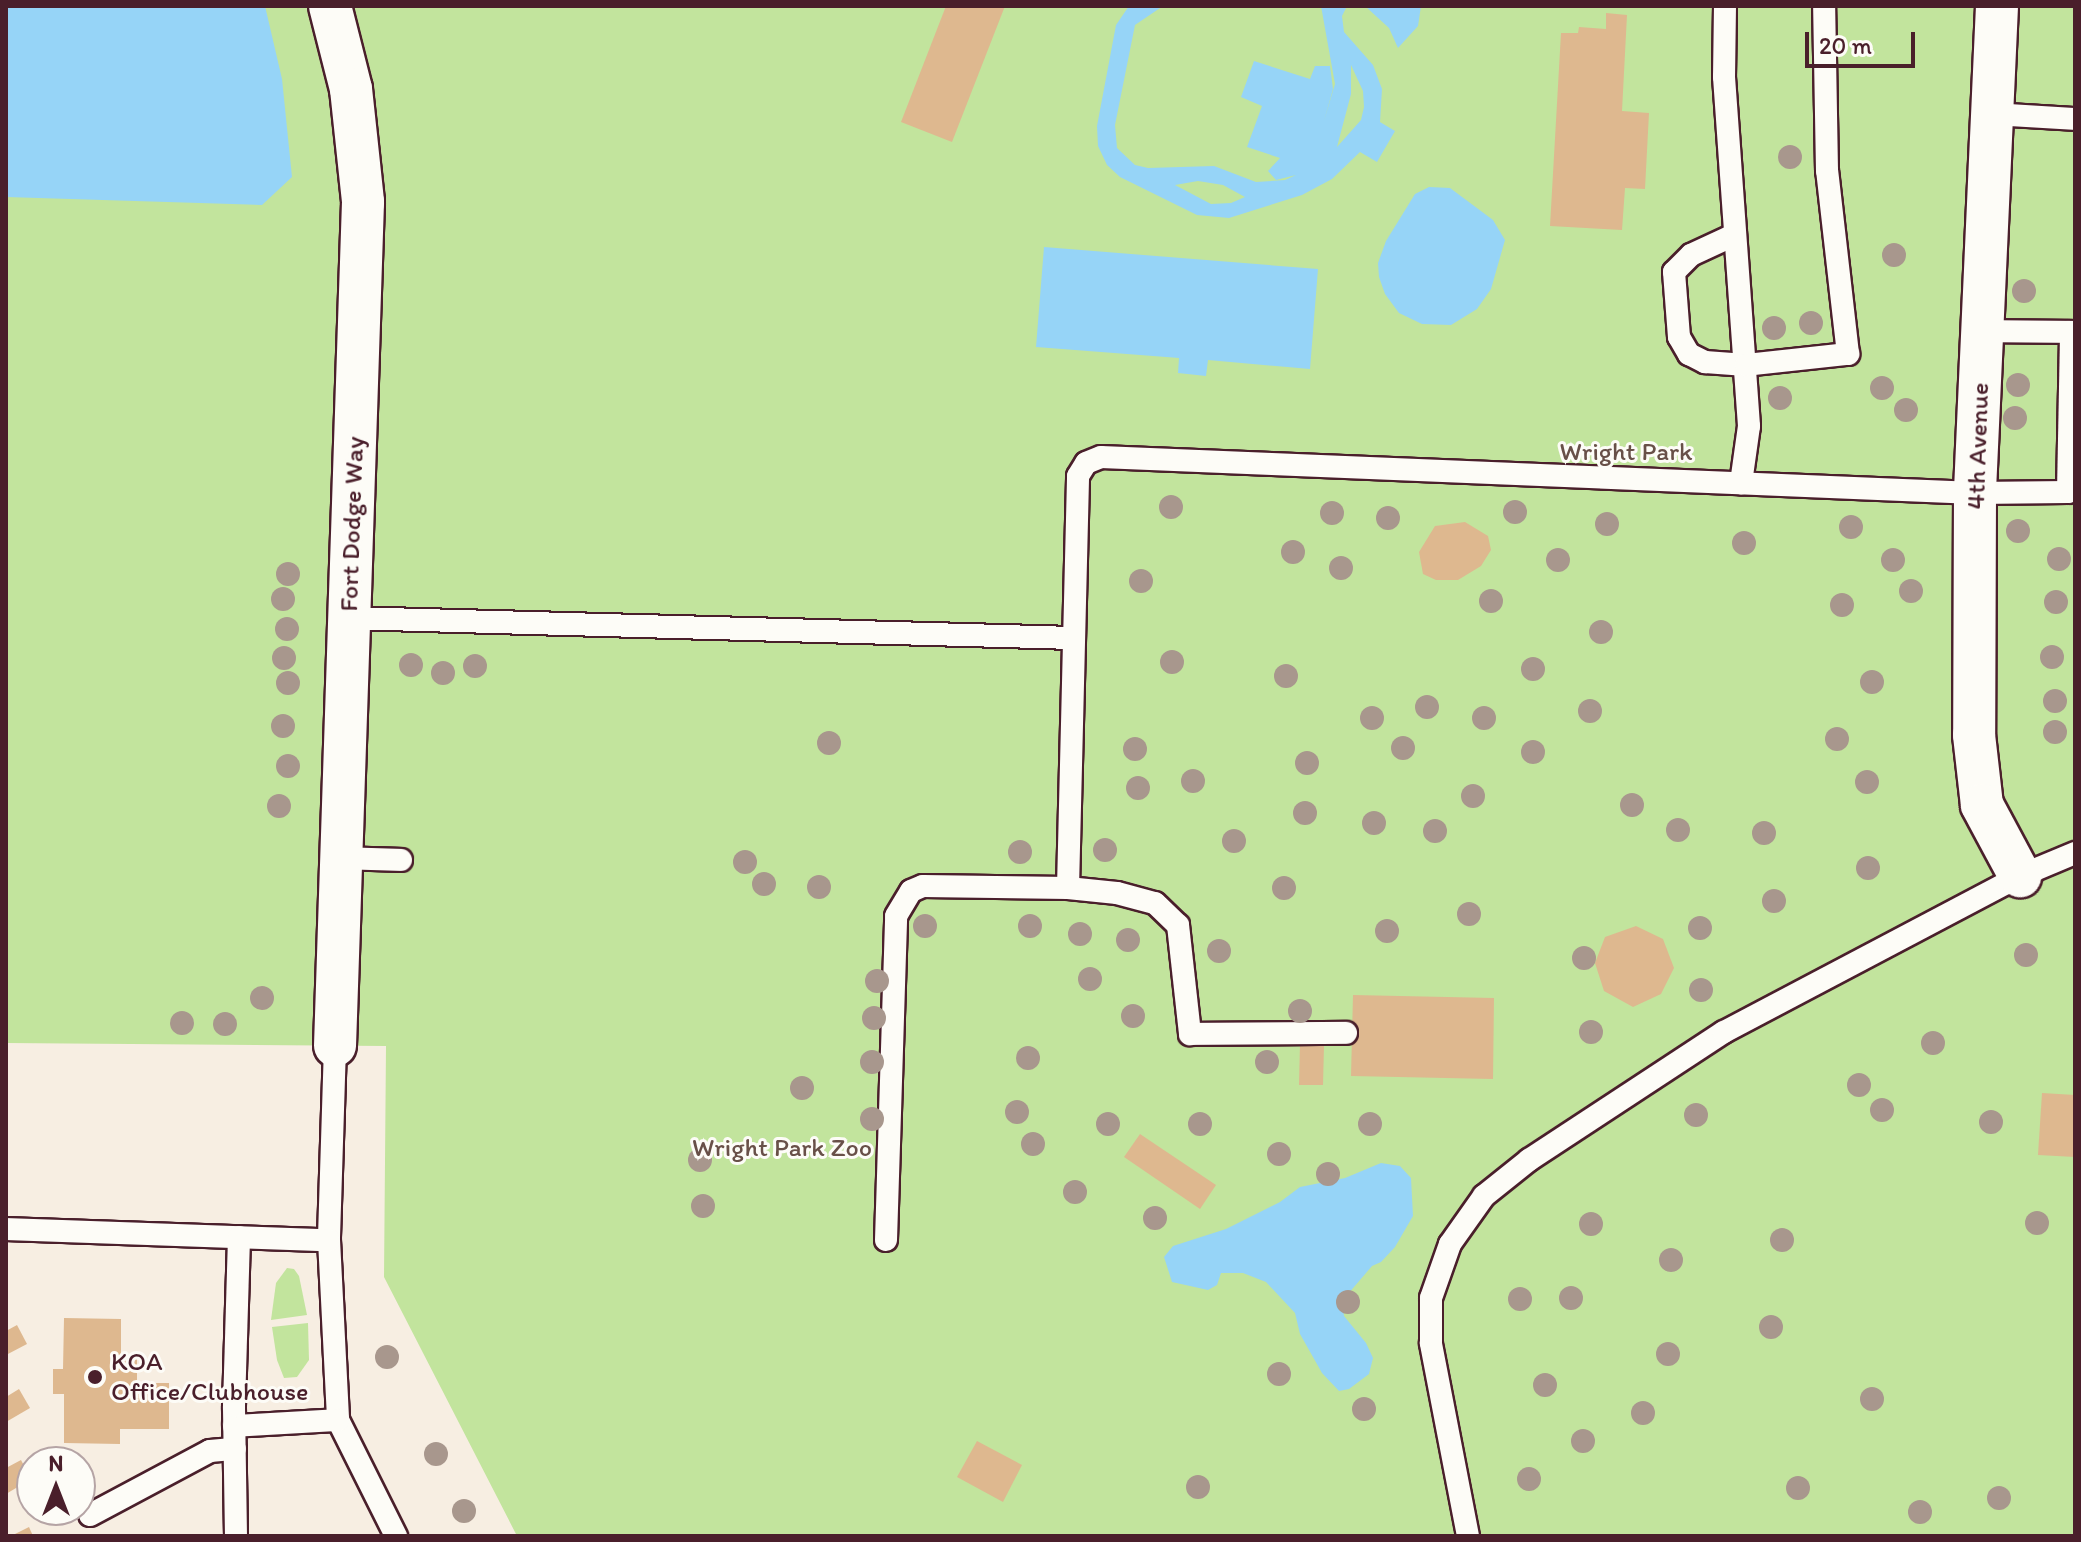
<!DOCTYPE html>
<style>
body{margin:0}
#map{position:relative;width:2081px;height:1542px;overflow:hidden;background:#f7eee2;font-family:Itim,sans-serif}
div>[style]{position:absolute}
[style*='--x']{left:calc(var(--x)*1px);top:calc(var(--y)*1px);width:calc(var(--w)*1px);rotate:calc(var(--a)*1deg)}
.green>*{inset:0;background:#c2e49d}
.water>*{inset:0;background:#96d4f7}
.building>*{inset:0;background:#deb88f}
.roads{filter:drop-shadow(2px 0 #4a1f2b) drop-shadow(-2px 0 #4a1f2b) drop-shadow(0 2px #4a1f2b) drop-shadow(0 -2px #4a1f2b)}
.service>*{height:22px;margin:-11px;padding:0 11px;transform-origin:11px;border-radius:11px;background:#fdfcf7}
.minor>*{height:42px;margin:-21px;padding:0 21px;transform-origin:21px;border-radius:21px;background:#fdfcf7}
.trees>*{width:24px;height:24px;margin:-12px;border-radius:50%;background:#a8978d}
.dots>*{width:22px;height:22px;translate:-50% -50%;box-sizing:border-box;border:4px solid #fdfcf7;border-radius:50%}
span{translate:-50% -50%;white-space:nowrap;text-align:center;line-height:1.15;-webkit-text-stroke:6px #fdfcf7;paint-order:stroke}
.street-label{font-size:26px;color:#4a1f2b}
.park-label{font-size:26px;color:#685048}
.poi-label{font-size:26px;color:#4a1f2b}
.left{translate:0 -50%;text-align:left}
.frame{position:absolute;inset:0;border:8px solid #4a1f2b;pointer-events:none}
.north{position:absolute;left:16px;top:1446px;width:80px;height:80px;box-sizing:border-box;background:#fdfcf7;border:2px solid #b5a4a5;border-radius:50%;rotate:0deg;font-size:22px;font-weight:700;line-height:32px;text-align:center;color:#4a1f2b}
.north::after{content:'';display:block;margin:auto;width:28px;height:36px;background:#4a1f2b;clip-path:polygon(50% 0,100% 100%,50% 72%,0 100%)}
.scale{position:absolute;left:1805px;top:32px;width:110px;height:36px;box-sizing:border-box;border:4px solid #4a1f2b;border-top:0;padding-left:10px;font-size:24px;line-height:28px;white-space:nowrap;color:#4a1f2b;-webkit-text-stroke:6px #fdfcf7;paint-order:stroke}
</style>
<div id="map">
<div class="green">
<div style="clip-path:polygon(6px 6px,2075px 6px,2075px 1536px,517px 1536px,384px 1277px,386px 1046px,6px 1043px)"></div>
<div style="clip-path:polygon(287px 1268px,294px 1269px,299px 1276px,307px 1315px,271px 1320px,276px 1283px)"></div>
<div style="clip-path:polygon(308px 1323px,309px 1360px,297px 1377px,284px 1378px,277px 1360px,272px 1327px)"></div>
</div>
<div class="water">
<div style="clip-path:polygon(6px 6px,265px 6px,282px 79px,292px 177px,262px 205px,6px 197px)"></div>
<div style="clip-path:polygon(evenodd,1129px 6px,1163px 6px,1135px 25px,1115px 125px,1117px 148px,1135px 165px,1148px 168px,1214px 166px,1256px 182px,1285px 180px,1296px 175px,1276px 180px,1268px 171px,1280px 158px,1247px 147px,1262px 106px,1241px 97px,1254px 61px,1310px 79px,1315px 66px,1330px 66px,1333px 89px,1324px 121px,1335px 84px,1321px 6px,1347px 6px,1342px 16px,1344px 32px,1373px 65px,1382px 89px,1380px 122px,1395px 131px,1377px 162px,1360px 152px,1332px 179px,1302px 195px,1229px 218px,1197px 215px,1120px 177px,1107px 165px,1098px 146px,1097px 126px,1116px 25px,1129px 6px,1351px 65px,1363px 91px,1364px 107px,1361px 120px,1337px 147px,1351px 94px,1351px 65px,1129px 6px,1198px 181px,1223px 185px,1245px 197px,1231px 203px,1211px 204px,1175px 185px,1198px 181px)"></div>
<div style="clip-path:polygon(1365px 6px,1421px 6px,1418px 26px,1398px 48px,1389px 28px)"></div>
<div style="clip-path:polygon(1429px 187px,1450px 188px,1493px 220px,1505px 240px,1491px 289px,1477px 309px,1451px 325px,1422px 324px,1399px 313px,1385px 294px,1379px 277px,1378px 263px,1386px 241px,1415px 194px)"></div>
<div style="clip-path:polygon(1044px 247px,1318px 269px,1310px 369px,1208px 360px,1206px 376px,1178px 373px,1179px 358px,1036px 347px)"></div>
<div style="clip-path:polygon(1381px 1163px,1400px 1166px,1411px 1178px,1413px 1216px,1395px 1247px,1381px 1262px,1372px 1266px,1342px 1301px,1344px 1316px,1366px 1343px,1373px 1358px,1369px 1374px,1349px 1389px,1339px 1391px,1322px 1373px,1300px 1334px,1295px 1313px,1266px 1282px,1243px 1273px,1221px 1273px,1217px 1285px,1208px 1290px,1172px 1282px,1164px 1257px,1173px 1246px,1226px 1229px,1280px 1202px,1300px 1187px,1345px 1178px)"></div>
</div>
<div class="building">
<div style="clip-path:polygon(946px 6px,1005px 6px,952px 142px,901px 122px)"></div>
<div style="clip-path:polygon(1606px 13px,1627px 15px,1622px 111px,1649px 113px,1645px 189px,1625px 188px,1622px 230px,1550px 226px,1561px 33px,1578px 33px,1579px 27px,1606px 29px)"></div>
<div style="clip-path:polygon(1465px 522px,1488px 536px,1491px 550px,1481px 566px,1458px 580px,1436px 580px,1423px 574px,1419px 552px,1435px 526px)"></div>
<div style="clip-path:polygon(1636px 926px,1663px 939px,1674px 968px,1661px 994px,1633px 1007px,1604px 991px,1595px 963px,1605px 937px)"></div>
<div style="clip-path:polygon(1353px 995px,1494px 998px,1493px 1079px,1351px 1076px)"></div>
<div style="clip-path:polygon(1300px 1044px,1324px 1045px,1323px 1085px,1299px 1085px)"></div>
<div style="clip-path:polygon(2042px 1093px,2075px 1095px,2075px 1157px,2038px 1155px)"></div>
<div style="clip-path:polygon(1140px 1134px,1216px 1185px,1200px 1209px,1124px 1157px)"></div>
<div style="clip-path:polygon(64px 1318px,121px 1319px,121px 1354px,137px 1354px,137px 1383px,169px 1383px,169px 1429px,120px 1429px,120px 1444px,64px 1443px,64px 1394px,53px 1394px,53px 1369px,63px 1369px)"></div>
<div style="clip-path:polygon(17px 1325px,27px 1344px,6px 1355px,6px 1331px)"></div>
<div style="clip-path:polygon(19px 1389px,30px 1408px,6px 1422px,6px 1397px)"></div>
<div style="clip-path:polygon(977px 1441px,1022px 1465px,1003px 1502px,957px 1477px)"></div>
<div style="clip-path:polygon(21px 1460px,31px 1479px,6px 1494px,6px 1468px)"></div>
<div style="clip-path:polygon(29px 1527px,33px 1536px,11px 1536px)"></div>
</div>
<div class="roads">
<div class="service">
<div style="--x:1725;--y:6;--w:71;--a:90.8"></div>
<div style="--x:1724;--y:77;--w:350;--a:85.9"></div>
<div style="--x:1749;--y:426;--w:58;--a:98"></div>
<div style="--x:1991;--y:114;--w:84;--a:3.4"></div>
<div style="--x:1734;--y:235;--w:47;--a:155.1"></div>
<div style="--x:1691;--y:255;--w:24;--a:135"></div>
<div style="--x:1674;--y:272;--w:65;--a:85.6"></div>
<div style="--x:1679;--y:337;--w:20;--a:60"></div>
<div style="--x:1689;--y:354;--w:18;--a:27"></div>
<div style="--x:1705;--y:362;--w:41;--a:4.2"></div>
<div style="--x:1746;--y:365;--w:103;--a:-6.2"></div>
<div style="--x:1848;--y:354;--w:184;--a:-96.5"></div>
<div style="--x:1827;--y:171;--w:165;--a:-91"></div>
<div style="--x:349;--y:618;--w:724;--a:1.58"></div>
<div style="--x:341;--y:858;--w:60;--a:1.9"></div>
<div style="--x:1068;--y:888;--w:412;--a:-88.6"></div>
<div style="--x:1078;--y:476;--w:15;--a:-58"></div>
<div style="--x:1086;--y:463;--w:16;--a:-22"></div>
<div style="--x:1101;--y:457;--w:875;--a:2.36"></div>
<div style="--x:1975;--y:493;--w:93;--a:-0.6"></div>
<div style="--x:2068;--y:492;--w:160;--a:-88.9"></div>
<div style="--x:2071;--y:332;--w:89;--a:-179.4"></div>
<div style="--x:335;--y:1046;--w:194;--a:91.8"></div>
<div style="--x:329;--y:1240;--w:180;--a:87.1"></div>
<div style="--x:338;--y:1420;--w:130;--a:63.4"></div>
<div style="--x:6;--y:1229;--w:323;--a:2"></div>
<div style="--x:886;--y:1240;--w:324;--a:-88.2"></div>
<div style="--x:896;--y:916;--w:29;--a:-59"></div>
<div style="--x:911;--y:891;--w:13;--a:-23"></div>
<div style="--x:923;--y:886;--w:145;--a:0.8"></div>
<div style="--x:1068;--y:888;--w:49;--a:5.8"></div>
<div style="--x:1117;--y:893;--w:39;--a:15"></div>
<div style="--x:1155;--y:903;--w:32;--a:44"></div>
<div style="--x:1178;--y:925;--w:110;--a:83.7"></div>
<div style="--x:1190;--y:1034;--w:156;--a:-0.4"></div>
<div style="--x:234;--y:1426;--w:104;--a:-3.3"></div>
<div style="--x:90;--y:1515;--w:136;--a:-28.1"></div>
<div style="--x:210;--y:1451;--w:25;--a:-5"></div>
<div style="--x:236;--y:1536;--w:130;--a:-90.9"></div>
<div style="--x:234;--y:1406;--w:169;--a:-88.3"></div>
<div style="--x:1468;--y:1536;--w:197;--a:-100.9"></div>
<div style="--x:1431;--y:1343;--w:45;--a:-90"></div>
<div style="--x:1431;--y:1298;--w:57;--a:-70.6"></div>
<div style="--x:1450;--y:1244;--w:59;--a:-54.7"></div>
<div style="--x:1484;--y:1196;--w:58;--a:-38.7"></div>
<div style="--x:1529;--y:1160;--w:233;--a:-33.3"></div>
<div style="--x:1724;--y:1032;--w:335;--a:-27.8"></div>
<div style="--x:2020;--y:876;--w:60;--a:-22.7"></div>
</div>
<div class="minor">
<div style="--x:330;--y:6;--w:86;--a:75.8"></div>
<div style="--x:351;--y:89;--w:114;--a:83.9"></div>
<div style="--x:363;--y:202;--w:844;--a:91.9"></div>
<div style="--x:1997;--y:6;--w:487;--a:92.6"></div>
<div style="--x:1975;--y:493;--w:242;--a:90.2"></div>
<div style="--x:1974;--y:735;--w:70;--a:83.5"></div>
<div style="--x:1982;--y:805;--w:81;--a:61.8"></div>
</div>
</div>
<div class="trees">
<div style="left:1790px;top:157px"></div>
<div style="left:1894px;top:255px"></div>
<div style="left:2024px;top:291px"></div>
<div style="left:1811px;top:323px"></div>
<div style="left:1774px;top:328px"></div>
<div style="left:2018px;top:385px"></div>
<div style="left:1882px;top:388px"></div>
<div style="left:1780px;top:398px"></div>
<div style="left:1906px;top:410px"></div>
<div style="left:2015px;top:418px"></div>
<div style="left:1171px;top:507px"></div>
<div style="left:1515px;top:512px"></div>
<div style="left:1332px;top:513px"></div>
<div style="left:1388px;top:518px"></div>
<div style="left:1607px;top:524px"></div>
<div style="left:1851px;top:527px"></div>
<div style="left:2018px;top:531px"></div>
<div style="left:1744px;top:543px"></div>
<div style="left:1293px;top:552px"></div>
<div style="left:2059px;top:559px"></div>
<div style="left:1558px;top:560px"></div>
<div style="left:1893px;top:560px"></div>
<div style="left:1341px;top:568px"></div>
<div style="left:288px;top:574px"></div>
<div style="left:1141px;top:581px"></div>
<div style="left:1911px;top:591px"></div>
<div style="left:283px;top:599px"></div>
<div style="left:1491px;top:601px"></div>
<div style="left:2056px;top:602px"></div>
<div style="left:1842px;top:605px"></div>
<div style="left:287px;top:629px"></div>
<div style="left:1601px;top:632px"></div>
<div style="left:2052px;top:657px"></div>
<div style="left:284px;top:658px"></div>
<div style="left:1172px;top:662px"></div>
<div style="left:411px;top:665px"></div>
<div style="left:475px;top:666px"></div>
<div style="left:1533px;top:669px"></div>
<div style="left:443px;top:673px"></div>
<div style="left:1286px;top:676px"></div>
<div style="left:1872px;top:682px"></div>
<div style="left:288px;top:683px"></div>
<div style="left:2055px;top:701px"></div>
<div style="left:1427px;top:707px"></div>
<div style="left:1590px;top:711px"></div>
<div style="left:1372px;top:718px"></div>
<div style="left:1484px;top:718px"></div>
<div style="left:283px;top:726px"></div>
<div style="left:2055px;top:732px"></div>
<div style="left:1837px;top:739px"></div>
<div style="left:829px;top:743px"></div>
<div style="left:1403px;top:748px"></div>
<div style="left:1135px;top:749px"></div>
<div style="left:1533px;top:752px"></div>
<div style="left:1307px;top:763px"></div>
<div style="left:288px;top:766px"></div>
<div style="left:1193px;top:781px"></div>
<div style="left:1867px;top:782px"></div>
<div style="left:1138px;top:788px"></div>
<div style="left:1473px;top:796px"></div>
<div style="left:1632px;top:805px"></div>
<div style="left:279px;top:806px"></div>
<div style="left:1305px;top:813px"></div>
<div style="left:1374px;top:823px"></div>
<div style="left:1678px;top:830px"></div>
<div style="left:1435px;top:831px"></div>
<div style="left:1764px;top:833px"></div>
<div style="left:1234px;top:841px"></div>
<div style="left:1105px;top:850px"></div>
<div style="left:1020px;top:852px"></div>
<div style="left:745px;top:862px"></div>
<div style="left:1868px;top:868px"></div>
<div style="left:764px;top:884px"></div>
<div style="left:819px;top:887px"></div>
<div style="left:1284px;top:888px"></div>
<div style="left:1774px;top:901px"></div>
<div style="left:1469px;top:914px"></div>
<div style="left:925px;top:926px"></div>
<div style="left:1030px;top:926px"></div>
<div style="left:1700px;top:928px"></div>
<div style="left:1387px;top:931px"></div>
<div style="left:1080px;top:934px"></div>
<div style="left:1128px;top:940px"></div>
<div style="left:1219px;top:951px"></div>
<div style="left:2026px;top:955px"></div>
<div style="left:1584px;top:958px"></div>
<div style="left:1090px;top:979px"></div>
<div style="left:877px;top:981px"></div>
<div style="left:1701px;top:990px"></div>
<div style="left:262px;top:998px"></div>
<div style="left:1300px;top:1011px"></div>
<div style="left:1133px;top:1016px"></div>
<div style="left:874px;top:1018px"></div>
<div style="left:182px;top:1023px"></div>
<div style="left:225px;top:1024px"></div>
<div style="left:1591px;top:1032px"></div>
<div style="left:1933px;top:1043px"></div>
<div style="left:1028px;top:1058px"></div>
<div style="left:872px;top:1062px"></div>
<div style="left:1267px;top:1062px"></div>
<div style="left:1859px;top:1085px"></div>
<div style="left:802px;top:1088px"></div>
<div style="left:1882px;top:1110px"></div>
<div style="left:1017px;top:1112px"></div>
<div style="left:1696px;top:1115px"></div>
<div style="left:872px;top:1119px"></div>
<div style="left:1991px;top:1122px"></div>
<div style="left:1108px;top:1124px"></div>
<div style="left:1200px;top:1124px"></div>
<div style="left:1370px;top:1124px"></div>
<div style="left:1033px;top:1144px"></div>
<div style="left:1279px;top:1154px"></div>
<div style="left:700px;top:1160px"></div>
<div style="left:1328px;top:1174px"></div>
<div style="left:1075px;top:1192px"></div>
<div style="left:703px;top:1206px"></div>
<div style="left:1155px;top:1218px"></div>
<div style="left:2037px;top:1223px"></div>
<div style="left:1591px;top:1224px"></div>
<div style="left:1782px;top:1240px"></div>
<div style="left:1671px;top:1260px"></div>
<div style="left:1571px;top:1298px"></div>
<div style="left:1520px;top:1299px"></div>
<div style="left:1348px;top:1302px"></div>
<div style="left:1771px;top:1327px"></div>
<div style="left:1668px;top:1354px"></div>
<div style="left:387px;top:1357px"></div>
<div style="left:1279px;top:1374px"></div>
<div style="left:1545px;top:1385px"></div>
<div style="left:1872px;top:1399px"></div>
<div style="left:1364px;top:1409px"></div>
<div style="left:1643px;top:1413px"></div>
<div style="left:1583px;top:1441px"></div>
<div style="left:436px;top:1454px"></div>
<div style="left:1529px;top:1479px"></div>
<div style="left:1198px;top:1487px"></div>
<div style="left:1798px;top:1488px"></div>
<div style="left:1999px;top:1498px"></div>
<div style="left:464px;top:1511px"></div>
<div style="left:1920px;top:1512px"></div>
</div>
<div class="dots">
<div style="left:95px;top:1377px;background:#4a1f2b"></div>
</div>
<div class="street-label">
<span style="left:1978px;top:446px;rotate:-88deg">4th Avenue</span>
<span style="left:352px;top:524px;rotate:-88deg">Fort Dodge Way</span>
</div>
<div class="park-label">
<span style="left:1626px;top:452px">Wright Park</span>
<span style="left:782px;top:1148px">Wright Park Zoo</span>
</div>
<div class="poi-label">
<span class="left" style="left:111px;top:1377px">KOA<br>Office/Clubhouse</span>
</div>
<div class="frame"></div>
<div class="north">N</div>
<div class="scale">20 m</div>
</div>
